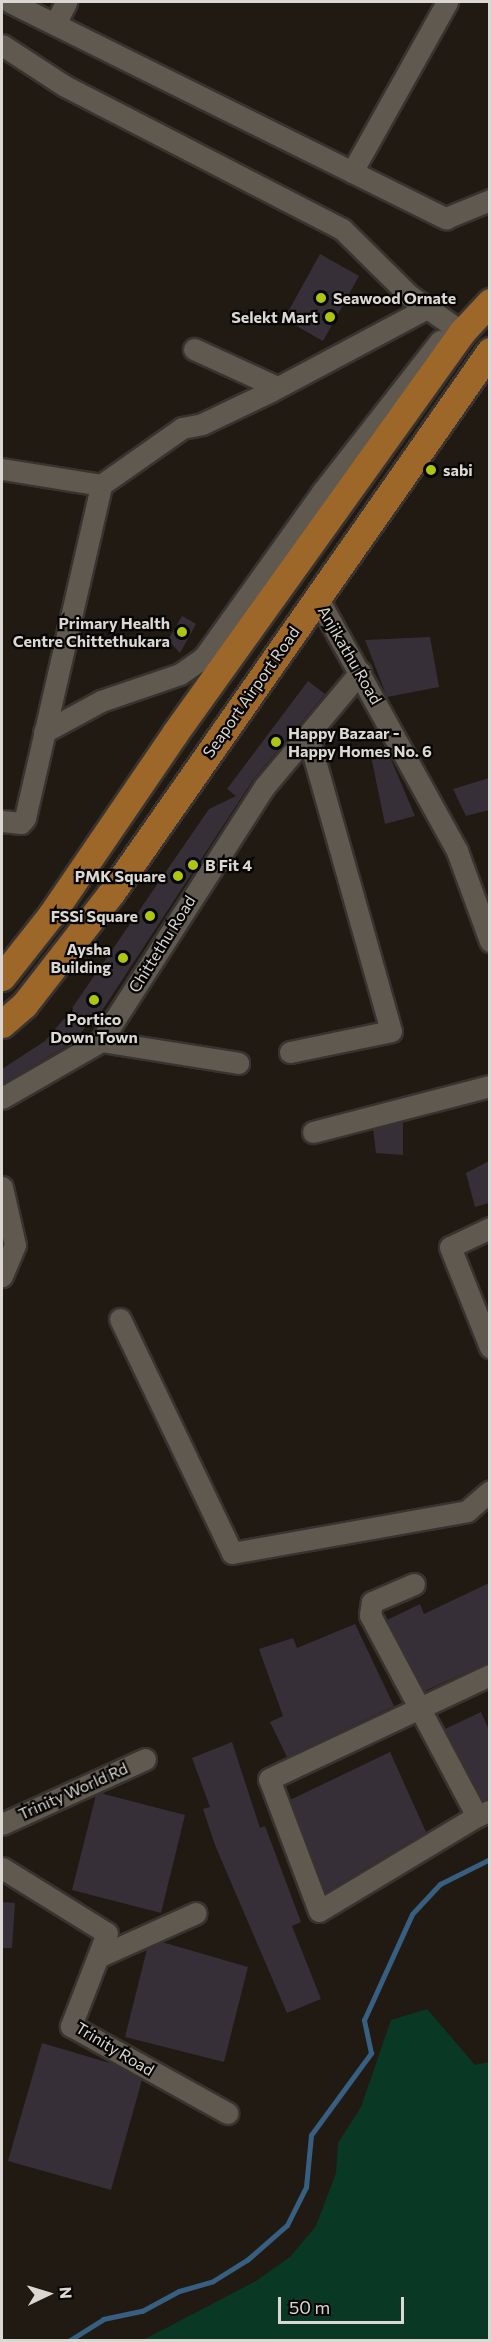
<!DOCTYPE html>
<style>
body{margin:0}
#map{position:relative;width:491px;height:2342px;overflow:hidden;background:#201a13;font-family:Commissioner,sans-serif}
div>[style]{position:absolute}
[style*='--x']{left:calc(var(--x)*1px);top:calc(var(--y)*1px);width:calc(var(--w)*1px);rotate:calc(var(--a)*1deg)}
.green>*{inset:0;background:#093825}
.stream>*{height:5px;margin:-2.5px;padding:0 2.5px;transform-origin:2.5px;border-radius:2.5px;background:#365f82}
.building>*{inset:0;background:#362f37}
.roads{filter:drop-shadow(2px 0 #383330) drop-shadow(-2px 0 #383330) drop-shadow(0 2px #383330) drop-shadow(0 -2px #383330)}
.minor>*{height:21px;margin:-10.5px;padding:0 10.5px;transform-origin:10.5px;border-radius:10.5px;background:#605950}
.major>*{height:27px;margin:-13.5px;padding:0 13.5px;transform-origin:13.5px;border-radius:13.5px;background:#9c6728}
.dots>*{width:16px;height:16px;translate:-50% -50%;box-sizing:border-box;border:3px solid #080604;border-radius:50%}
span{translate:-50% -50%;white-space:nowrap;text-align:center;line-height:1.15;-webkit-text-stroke:4.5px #080604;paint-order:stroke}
.poi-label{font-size:16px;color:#dbd7d2;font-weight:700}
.left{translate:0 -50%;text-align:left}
.right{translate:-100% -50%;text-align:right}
.street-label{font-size:16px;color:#dbd7d2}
.frame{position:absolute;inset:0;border:3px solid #dbd7d2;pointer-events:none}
.north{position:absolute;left:18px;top:2264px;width:60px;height:60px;-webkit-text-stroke:4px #080604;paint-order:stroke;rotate:86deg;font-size:16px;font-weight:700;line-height:24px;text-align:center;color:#dbd7d2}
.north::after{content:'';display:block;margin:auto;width:21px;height:27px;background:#dbd7d2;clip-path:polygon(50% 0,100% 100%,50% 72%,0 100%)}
.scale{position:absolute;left:278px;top:2297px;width:126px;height:27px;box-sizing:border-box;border:3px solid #dbd7d2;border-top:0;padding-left:8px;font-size:18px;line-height:21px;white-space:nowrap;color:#dbd7d2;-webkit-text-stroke:4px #080604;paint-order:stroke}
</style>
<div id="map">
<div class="green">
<div style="clip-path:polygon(427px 2009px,475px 2065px,489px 2062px,489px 2340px,143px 2340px,256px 2281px,290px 2257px,316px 2226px,336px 2173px,338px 2143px,361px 2107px,391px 2020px)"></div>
</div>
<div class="stream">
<div style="--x:70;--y:2340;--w:39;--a:-32"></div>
<div style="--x:103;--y:2319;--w:40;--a:-12"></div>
<div style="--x:142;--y:2311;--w:42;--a:-28.4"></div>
<div style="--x:179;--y:2291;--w:35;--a:-16"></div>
<div style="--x:213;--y:2281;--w:40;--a:-32"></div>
<div style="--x:247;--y:2260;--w:53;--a:-41.2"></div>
<div style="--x:287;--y:2225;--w:42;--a:-63.4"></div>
<div style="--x:306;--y:2187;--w:52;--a:-84.5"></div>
<div style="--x:311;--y:2135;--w:102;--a:-53.8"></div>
<div style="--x:371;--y:2053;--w:34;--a:-102"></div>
<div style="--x:364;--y:2020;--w:116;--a:-65.6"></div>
<div style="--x:412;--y:1914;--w:41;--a:-47"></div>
<div style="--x:440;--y:1884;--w:56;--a:-26.6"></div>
</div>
<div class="building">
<div style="clip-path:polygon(320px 254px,359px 276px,323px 341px,284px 319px)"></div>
<div style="clip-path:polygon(182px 616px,196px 624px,180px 653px,168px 640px)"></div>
<div style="clip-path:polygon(430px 637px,439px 687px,387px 697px,365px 640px)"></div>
<div style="clip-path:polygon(308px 681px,325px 694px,253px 780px,92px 1026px,88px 1023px,75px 1041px,2px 1084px,2px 1069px,45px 1041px,68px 1014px,209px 809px,236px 796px,227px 789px)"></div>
<div style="clip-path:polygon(387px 750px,415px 816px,385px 824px,371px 756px)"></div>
<div style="clip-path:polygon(489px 778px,489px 810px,466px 816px,453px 789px)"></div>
<div style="clip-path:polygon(403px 1122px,403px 1155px,376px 1153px,373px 1129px)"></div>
<div style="clip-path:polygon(489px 1161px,489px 1203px,475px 1207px,466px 1173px)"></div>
<div style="clip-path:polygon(489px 1583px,489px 1662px,425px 1691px,387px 1620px,420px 1604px,424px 1614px)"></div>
<div style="clip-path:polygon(355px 1624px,394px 1706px,287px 1757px,270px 1722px,283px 1716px,259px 1649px,293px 1638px,297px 1648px)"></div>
<div style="clip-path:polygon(481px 1712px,489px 1730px,489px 1798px,483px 1800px,445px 1729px)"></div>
<div style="clip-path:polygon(232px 1742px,260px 1828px,265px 1826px,301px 1922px,292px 1926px,321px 1999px,287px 2013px,215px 1845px,203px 1809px,210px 1807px,192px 1758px)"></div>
<div style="clip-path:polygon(390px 1752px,426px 1832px,326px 1892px,290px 1800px)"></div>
<div style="clip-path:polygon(100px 1793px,185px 1815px,161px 1913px,72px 1890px,96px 1795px)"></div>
<div style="clip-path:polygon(2px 1902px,15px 1903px,12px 1948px,2px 1948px)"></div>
<div style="clip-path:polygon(162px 1942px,248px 1967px,224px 2062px,125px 2037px,147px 1949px)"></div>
<div style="clip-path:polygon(42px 2043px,113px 2064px,142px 2080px,111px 2190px,8px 2161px)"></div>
</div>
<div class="roads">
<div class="minor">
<div style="--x:10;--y:2;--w:487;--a:26.4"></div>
<div style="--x:446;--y:218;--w:48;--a:-22.2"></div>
<div style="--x:55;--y:24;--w:25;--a:-63"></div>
<div style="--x:2;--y:45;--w:75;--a:33.1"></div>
<div style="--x:65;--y:86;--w:312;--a:27.3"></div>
<div style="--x:342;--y:229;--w:95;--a:44.6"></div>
<div style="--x:410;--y:296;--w:63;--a:34.7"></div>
<div style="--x:352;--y:172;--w:195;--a:-60.8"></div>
<div style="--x:194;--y:349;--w:91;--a:24.6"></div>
<div style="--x:2;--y:469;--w:100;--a:9.2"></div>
<div style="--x:101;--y:485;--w:99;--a:-35.1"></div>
<div style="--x:182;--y:428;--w:20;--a:-11"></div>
<div style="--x:202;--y:424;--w:76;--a:-25.6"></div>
<div style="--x:271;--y:391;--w:174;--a:-28"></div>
<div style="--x:317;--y:597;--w:290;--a:61.1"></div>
<div style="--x:457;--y:851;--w:96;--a:69.9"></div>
<div style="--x:44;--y:732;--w:65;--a:-28.5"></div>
<div style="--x:101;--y:701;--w:83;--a:-18.9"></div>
<div style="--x:180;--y:674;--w:29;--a:-35"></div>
<div style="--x:204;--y:657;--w:203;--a:-54.4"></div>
<div style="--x:322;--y:492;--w:192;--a:-52"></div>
<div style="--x:2;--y:821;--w:19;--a:6"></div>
<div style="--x:21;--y:823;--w:6;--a:-51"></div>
<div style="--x:25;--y:818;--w:342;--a:-77.1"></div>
<div style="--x:101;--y:1041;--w:139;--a:9.1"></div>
<div style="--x:290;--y:1052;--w:103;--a:-11.7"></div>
<div style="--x:391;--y:1031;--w:295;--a:-105.7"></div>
<div style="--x:311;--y:747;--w:18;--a:-84"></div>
<div style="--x:2;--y:1098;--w:114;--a:-29.9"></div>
<div style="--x:101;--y:1041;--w:302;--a:-57.3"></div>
<div style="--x:264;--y:787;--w:150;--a:-50.1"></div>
<div style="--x:313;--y:1132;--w:183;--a:-14.6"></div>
<div style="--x:2;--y:1187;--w:59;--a:77.4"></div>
<div style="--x:15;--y:1245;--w:34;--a:113"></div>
<div style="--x:490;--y:1228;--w:44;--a:154.6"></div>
<div style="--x:450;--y:1247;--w:108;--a:68.2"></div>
<div style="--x:120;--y:1319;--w:259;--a:64.4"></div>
<div style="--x:232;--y:1553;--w:239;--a:-10.1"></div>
<div style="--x:467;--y:1511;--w:30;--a:-41"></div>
<div style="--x:414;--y:1584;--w:46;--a:156.8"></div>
<div style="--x:372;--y:1602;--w:13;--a:99"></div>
<div style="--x:370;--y:1615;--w:228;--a:62"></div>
<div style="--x:477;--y:1816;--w:13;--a:-23"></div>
<div style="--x:477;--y:1816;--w:184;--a:149"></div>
<div style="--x:319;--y:1911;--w:141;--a:-110.7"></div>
<div style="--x:269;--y:1779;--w:244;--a:-25.2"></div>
<div style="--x:2;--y:1824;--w:157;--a:-24.4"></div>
<div style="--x:2;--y:1868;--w:123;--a:31.8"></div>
<div style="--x:107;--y:1933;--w:100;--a:111.2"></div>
<div style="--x:71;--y:2026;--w:179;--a:29.1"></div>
<div style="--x:98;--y:1957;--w:107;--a:-24.2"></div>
</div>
<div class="major">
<div style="--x:2;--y:977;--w:79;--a:-51.7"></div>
<div style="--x:51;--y:915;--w:220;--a:-55.7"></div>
<div style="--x:175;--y:733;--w:493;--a:-54.4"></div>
<div style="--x:462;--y:332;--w:41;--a:-47"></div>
<div style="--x:2;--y:1024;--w:29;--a:-41"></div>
<div style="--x:24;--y:1005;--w:143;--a:-52.1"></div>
<div style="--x:112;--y:892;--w:660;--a:-55.06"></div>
</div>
</div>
<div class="dots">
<div style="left:321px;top:298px;background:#acc612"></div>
<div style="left:330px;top:317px;background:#acc612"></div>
<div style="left:431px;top:470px;background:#acc612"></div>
<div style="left:182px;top:632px;background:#acc612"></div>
<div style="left:276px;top:742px;background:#acc612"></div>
<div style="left:193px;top:865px;background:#acc612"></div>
<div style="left:178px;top:876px;background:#acc612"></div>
<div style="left:150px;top:916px;background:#acc612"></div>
<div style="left:123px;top:958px;background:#acc612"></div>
<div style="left:94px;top:1000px;background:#acc612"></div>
</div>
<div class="poi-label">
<span class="left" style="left:333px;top:298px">Seawood Ornate</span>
<span class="right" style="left:318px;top:317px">Selekt Mart</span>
<span class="left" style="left:443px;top:470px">sabi</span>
<span class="right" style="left:170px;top:632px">Primary Health<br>Centre Chittethukara</span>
<span class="left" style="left:288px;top:742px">Happy Bazaar -<br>Happy Homes No. 6</span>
<span class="left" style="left:205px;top:865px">B Fit 4</span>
<span class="right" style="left:166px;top:876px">PMK Square</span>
<span class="right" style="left:138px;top:916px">FSSi Square</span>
<span class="right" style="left:111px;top:958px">Aysha<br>Building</span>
<span style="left:94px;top:1028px">Portico<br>Down Town</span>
</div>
<div class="street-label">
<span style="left:350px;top:655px;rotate:60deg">Anjikathu Road</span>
<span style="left:251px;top:692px;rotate:-55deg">Seaport Airport Road</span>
<span style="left:162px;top:944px;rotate:-58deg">Chittethu Road</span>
<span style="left:73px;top:1791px;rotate:-24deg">Trinity World Rd</span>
<span style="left:115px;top:2049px;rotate:31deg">Trinity Road</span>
</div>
<div class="frame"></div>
<div class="north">N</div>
<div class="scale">50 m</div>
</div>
